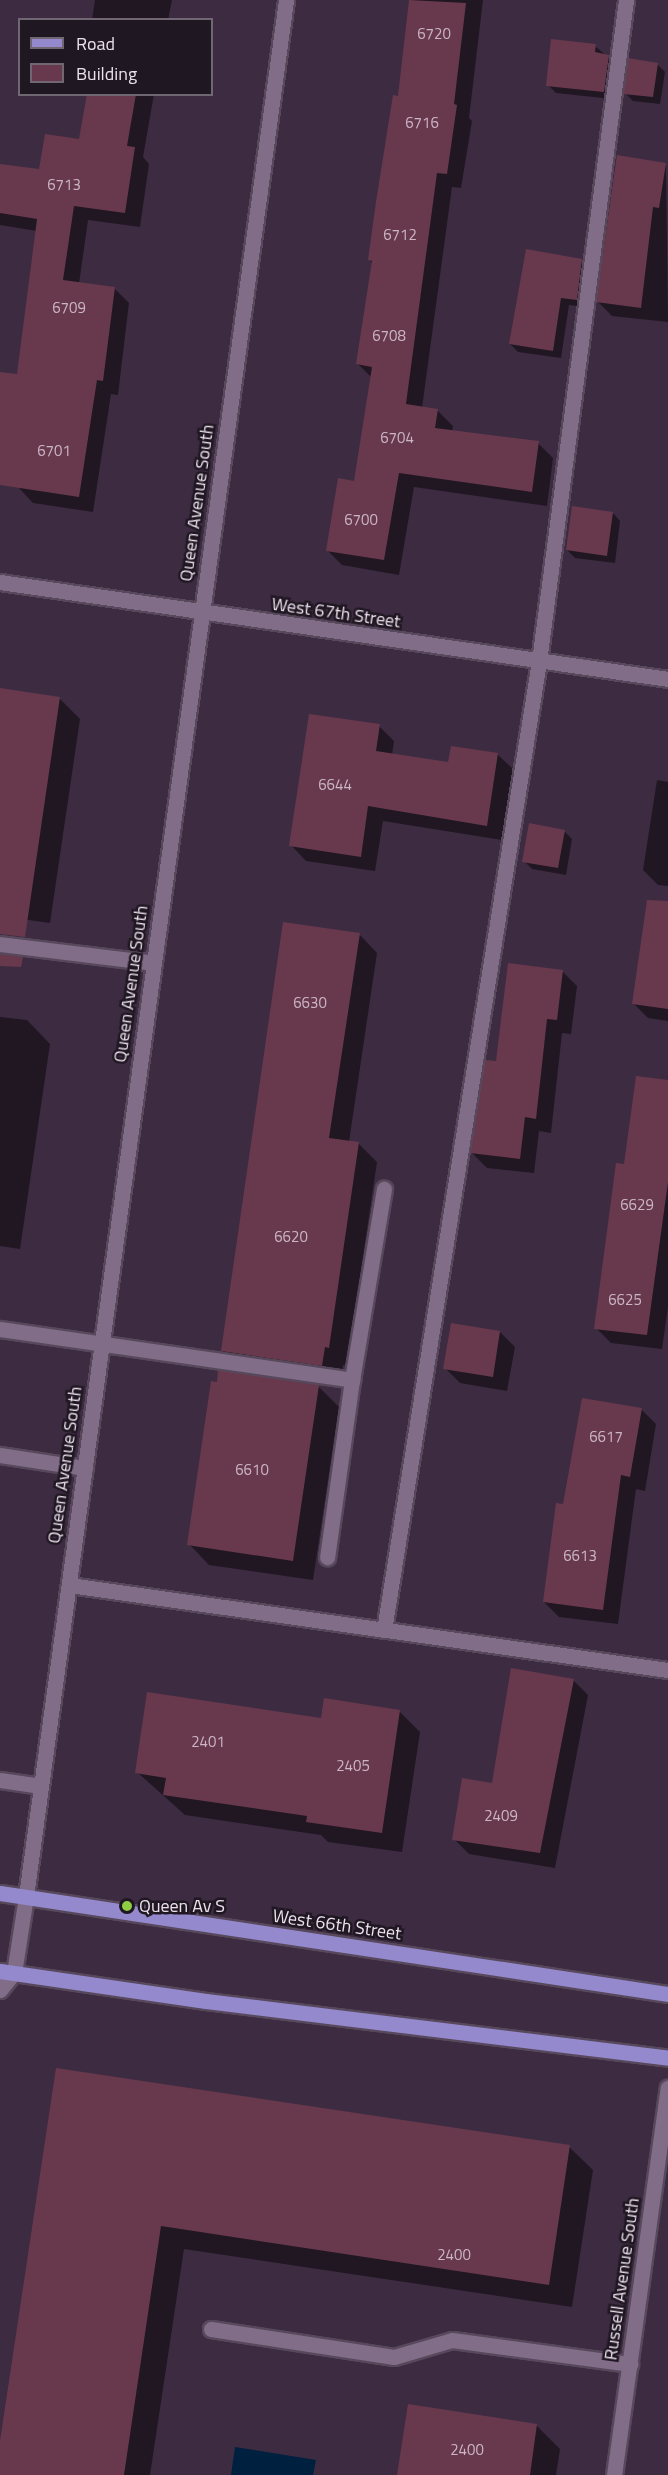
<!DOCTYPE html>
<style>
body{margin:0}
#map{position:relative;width:668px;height:2475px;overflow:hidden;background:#3d2b42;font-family:"Titillium Web",sans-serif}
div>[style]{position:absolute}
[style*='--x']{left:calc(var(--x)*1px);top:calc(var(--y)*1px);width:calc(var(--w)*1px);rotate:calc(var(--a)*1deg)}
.water>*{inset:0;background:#00203f}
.shadow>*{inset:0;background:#0007}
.building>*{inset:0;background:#68394d}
.roads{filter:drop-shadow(2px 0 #57485c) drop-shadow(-2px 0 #57485c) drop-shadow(0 2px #57485c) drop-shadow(0 -2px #57485c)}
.minor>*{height:15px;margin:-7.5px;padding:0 7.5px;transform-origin:7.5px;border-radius:7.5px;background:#826d88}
.major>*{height:15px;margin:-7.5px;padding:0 7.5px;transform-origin:7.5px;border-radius:7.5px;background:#9589ce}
.dots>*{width:16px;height:16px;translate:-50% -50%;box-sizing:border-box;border:3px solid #1f1721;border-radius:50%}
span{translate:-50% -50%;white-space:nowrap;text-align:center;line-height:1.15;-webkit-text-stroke:5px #1f1721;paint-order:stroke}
.number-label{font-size:15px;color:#cbb6c6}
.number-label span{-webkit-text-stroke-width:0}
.street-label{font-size:18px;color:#ece0ef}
.poi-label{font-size:18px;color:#ece0ef}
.left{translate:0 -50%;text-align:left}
.legend{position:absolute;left:18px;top:18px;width:195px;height:78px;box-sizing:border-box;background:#1f1721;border:2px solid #716773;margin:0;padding:8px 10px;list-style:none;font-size:18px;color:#ece0ef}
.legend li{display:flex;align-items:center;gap:12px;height:30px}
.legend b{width:30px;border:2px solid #716773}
</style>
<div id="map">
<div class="water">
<div style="clip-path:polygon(235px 2447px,316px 2460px,313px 2475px,231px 2475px)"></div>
</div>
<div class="shadow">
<div style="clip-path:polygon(95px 0,172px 0,168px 20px,92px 20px)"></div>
<div style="clip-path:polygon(412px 0,483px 0,469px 118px,472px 121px,461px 188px,452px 187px,422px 408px,438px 411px,453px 426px,452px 432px,538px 443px,553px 458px,547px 506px,414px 487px,399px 575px,342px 565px,327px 550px,355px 483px,372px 378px,358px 364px,373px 264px,369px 259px,399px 98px)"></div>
<div style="clip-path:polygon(595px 46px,616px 64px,612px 99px,556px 93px,548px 85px)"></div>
<div style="clip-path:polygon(657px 64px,665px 72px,660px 104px,633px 101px,625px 93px)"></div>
<div style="clip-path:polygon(88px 94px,154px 94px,143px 157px,149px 164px,140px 227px,88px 220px,79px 284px,114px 288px,129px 303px,118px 395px,111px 394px,93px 512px,33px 503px,18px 487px,0 434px,0 374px,19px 376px,37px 231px,0 225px,0 165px,40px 171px,81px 141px)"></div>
<div style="clip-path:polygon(666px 165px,668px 322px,612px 316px,598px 302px)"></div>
<div style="clip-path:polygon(581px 261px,589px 269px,584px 307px,569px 305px,561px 358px,518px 352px,510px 344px)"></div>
<div style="clip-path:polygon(613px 513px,620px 521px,615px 563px,575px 558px,567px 550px)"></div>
<div style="clip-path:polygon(0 690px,60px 699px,80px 719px,50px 923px,0 916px)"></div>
<div style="clip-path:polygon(379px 726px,394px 741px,392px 755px,450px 764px,497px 754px,513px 769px,502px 840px,383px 821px,375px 871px,306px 861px,291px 845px)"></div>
<div style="clip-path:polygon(657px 780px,668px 782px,668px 886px,658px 885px,643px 870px)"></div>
<div style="clip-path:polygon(564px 831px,572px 839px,566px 875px,532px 869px,524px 861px)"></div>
<div style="clip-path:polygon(359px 934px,377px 953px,349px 1142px,358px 1143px,377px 1162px,347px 1365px,343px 1365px,340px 1383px,241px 1369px,223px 1351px)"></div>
<div style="clip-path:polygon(668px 953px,668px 1021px,648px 1018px,633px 1003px)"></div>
<div style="clip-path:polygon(562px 971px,577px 986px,571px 1034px,562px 1033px,551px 1133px,539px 1131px,534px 1173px,487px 1168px,472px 1153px,498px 1063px)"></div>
<div style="clip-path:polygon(0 1017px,27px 1020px,50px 1044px,20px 1249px,0 1246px)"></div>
<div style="clip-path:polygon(668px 1082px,668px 1307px,662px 1349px,611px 1343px,596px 1328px,625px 1166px)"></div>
<div style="clip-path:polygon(500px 1332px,515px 1347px,507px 1391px,460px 1383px,445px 1368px)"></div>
<div style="clip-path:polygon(319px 1387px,339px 1407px,313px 1580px,209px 1565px,189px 1544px)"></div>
<div style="clip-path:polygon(641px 1409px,656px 1424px,645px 1491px,636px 1489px,618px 1624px,559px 1617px,544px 1602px,565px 1505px)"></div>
<div style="clip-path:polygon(573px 1680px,588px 1695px,555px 1868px,469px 1854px,454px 1839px)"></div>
<div style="clip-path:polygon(399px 1711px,420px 1732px,402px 1852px,328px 1842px,321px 1835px,185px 1815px,137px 1772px,322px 1719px)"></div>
<div style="clip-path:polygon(57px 2070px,569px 2147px,593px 2170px,572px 2307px,184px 2249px,150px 2475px,0 2475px,0 2451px)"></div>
<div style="clip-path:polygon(537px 2426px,560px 2449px,556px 2475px,399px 2475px)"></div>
</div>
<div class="building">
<div style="clip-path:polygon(409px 0,466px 3px,454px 104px,457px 105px,447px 174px,437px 173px,406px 404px,438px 409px,435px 428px,539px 441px,532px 492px,399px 473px,384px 560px,326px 551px,338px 478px,354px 481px,372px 367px,356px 364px,372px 261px,368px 260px,376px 202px,393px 95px,398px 96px)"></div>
<div style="clip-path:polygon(551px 39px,596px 44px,595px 52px,609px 55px,604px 92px,546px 86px)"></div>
<div style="clip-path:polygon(628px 58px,658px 63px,653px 97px,623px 94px)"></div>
<div style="clip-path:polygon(87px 94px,136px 94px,127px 146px,135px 147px,125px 213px,74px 206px,63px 280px,115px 287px,103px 381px,97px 380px,79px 497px,0 485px,0 372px,17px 374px,37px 219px,0 213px,0 164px,39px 169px,45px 134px,79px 139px)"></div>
<div style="clip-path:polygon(617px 155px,666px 163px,659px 208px,653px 207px,641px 308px,596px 302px)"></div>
<div style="clip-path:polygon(526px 249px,582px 259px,577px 300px,561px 298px,553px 351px,509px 344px)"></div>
<div style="clip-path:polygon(572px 506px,613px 512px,607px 556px,566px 550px)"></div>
<div style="clip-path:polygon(0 688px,60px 697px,25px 937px,0 934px)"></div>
<div style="clip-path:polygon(309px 714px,380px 724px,376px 751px,448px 762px,451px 746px,498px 753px,487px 826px,368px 806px,361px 857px,289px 846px)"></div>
<div style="clip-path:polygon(529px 823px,565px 830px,558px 868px,522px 862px)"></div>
<div style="clip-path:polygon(647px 900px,668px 901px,668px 1009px,632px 1004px)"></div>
<div style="clip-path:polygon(283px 922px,360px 933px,329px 1138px,359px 1142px,329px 1348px,325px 1347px,322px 1366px,221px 1351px)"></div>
<div style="clip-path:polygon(0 954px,23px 957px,21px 967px,0 966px)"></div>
<div style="clip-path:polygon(508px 963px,563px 970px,557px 1020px,547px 1019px,536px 1119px,525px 1117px,520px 1159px,470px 1153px,485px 1060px,496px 1061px)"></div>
<div style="clip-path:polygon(636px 1076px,668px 1080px,668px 1182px,647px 1335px,594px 1329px,616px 1163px,624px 1164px)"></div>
<div style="clip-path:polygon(451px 1323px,500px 1331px,493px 1377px,443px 1369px)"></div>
<div style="clip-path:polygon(218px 1370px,319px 1385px,293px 1561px,187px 1545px,211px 1381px,217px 1382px)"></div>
<div style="clip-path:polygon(582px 1398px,642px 1408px,630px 1477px,621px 1475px,603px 1610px,543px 1602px,556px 1503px,563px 1504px)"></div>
<div style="clip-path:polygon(511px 1668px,574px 1679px,540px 1853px,452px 1840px,462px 1778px,492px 1783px)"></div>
<div style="clip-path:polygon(147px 1692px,321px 1718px,324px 1698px,400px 1710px,382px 1833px,306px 1822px,307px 1816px,163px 1795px,166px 1778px,135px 1773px)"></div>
<div style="clip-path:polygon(56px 2068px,570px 2145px,549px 2285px,161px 2226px,124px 2475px,0 2475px,0 2441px)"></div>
<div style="clip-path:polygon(408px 2404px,537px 2424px,530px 2475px,397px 2475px)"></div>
</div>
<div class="roads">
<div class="minor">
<div style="--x:0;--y:582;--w:675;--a:8.26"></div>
<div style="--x:0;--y:944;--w:155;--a:7"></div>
<div style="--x:0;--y:1329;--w:356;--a:8.2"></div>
<div style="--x:352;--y:1380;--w:179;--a:98"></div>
<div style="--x:352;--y:1380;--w:194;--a:-80.5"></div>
<div style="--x:0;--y:1455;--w:86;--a:8.7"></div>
<div style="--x:69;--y:1585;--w:605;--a:8.08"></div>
<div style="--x:384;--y:1630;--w:981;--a:-80.91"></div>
<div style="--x:539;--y:661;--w:667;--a:-82.5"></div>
<div style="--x:0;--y:1780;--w:41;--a:8.3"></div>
<div style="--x:0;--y:1990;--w:22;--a:-51"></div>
<div style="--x:14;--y:1973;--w:78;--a:-81.1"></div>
<div style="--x:26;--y:1896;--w:1914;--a:-82.19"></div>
<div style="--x:211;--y:2329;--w:185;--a:8.7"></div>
<div style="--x:394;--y:2357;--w:60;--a:-16.3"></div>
<div style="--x:452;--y:2340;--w:180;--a:7.7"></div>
<div style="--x:614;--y:2475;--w:391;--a:-82.1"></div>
</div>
<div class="major">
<div style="--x:0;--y:1893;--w:676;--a:8.6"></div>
<div style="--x:0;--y:1971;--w:208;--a:8.3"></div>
<div style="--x:206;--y:2001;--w:466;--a:7"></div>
</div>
</div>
<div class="dots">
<div style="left:127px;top:1906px;background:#8fcd42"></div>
</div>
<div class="number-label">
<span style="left:434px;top:34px">6720</span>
<span style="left:422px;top:123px">6716</span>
<span style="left:64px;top:185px">6713</span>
<span style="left:400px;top:235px">6712</span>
<span style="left:69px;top:308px">6709</span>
<span style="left:389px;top:336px">6708</span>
<span style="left:397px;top:438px">6704</span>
<span style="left:54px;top:451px">6701</span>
<span style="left:361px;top:520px">6700</span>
<span style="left:335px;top:785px">6644</span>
<span style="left:310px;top:1003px">6630</span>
<span style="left:637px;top:1205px">6629</span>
<span style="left:291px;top:1237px">6620</span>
<span style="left:625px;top:1300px">6625</span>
<span style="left:606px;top:1437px">6617</span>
<span style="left:252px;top:1470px">6610</span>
<span style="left:580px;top:1556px">6613</span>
<span style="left:208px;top:1742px">2401</span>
<span style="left:353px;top:1766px">2405</span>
<span style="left:501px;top:1816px">2409</span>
<span style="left:454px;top:2255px">2400</span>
<span style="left:467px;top:2450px">2400</span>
</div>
<div class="street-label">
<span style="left:197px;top:503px;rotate:-82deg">Queen Avenue South</span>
<span style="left:336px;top:613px;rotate:8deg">West 67th Street</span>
<span style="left:131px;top:984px;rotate:-82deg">Queen Avenue South</span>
<span style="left:65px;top:1465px;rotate:-82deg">Queen Avenue South</span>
<span style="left:337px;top:1925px;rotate:8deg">West 66th Street</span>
<span style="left:622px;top:2279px;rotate:-82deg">Russell Avenue South</span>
</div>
<div class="poi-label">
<span class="left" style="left:139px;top:1906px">Queen Av S</span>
</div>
<ul class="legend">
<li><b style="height:8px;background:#9589ce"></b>Road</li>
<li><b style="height:16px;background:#68394d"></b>Building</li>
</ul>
</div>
